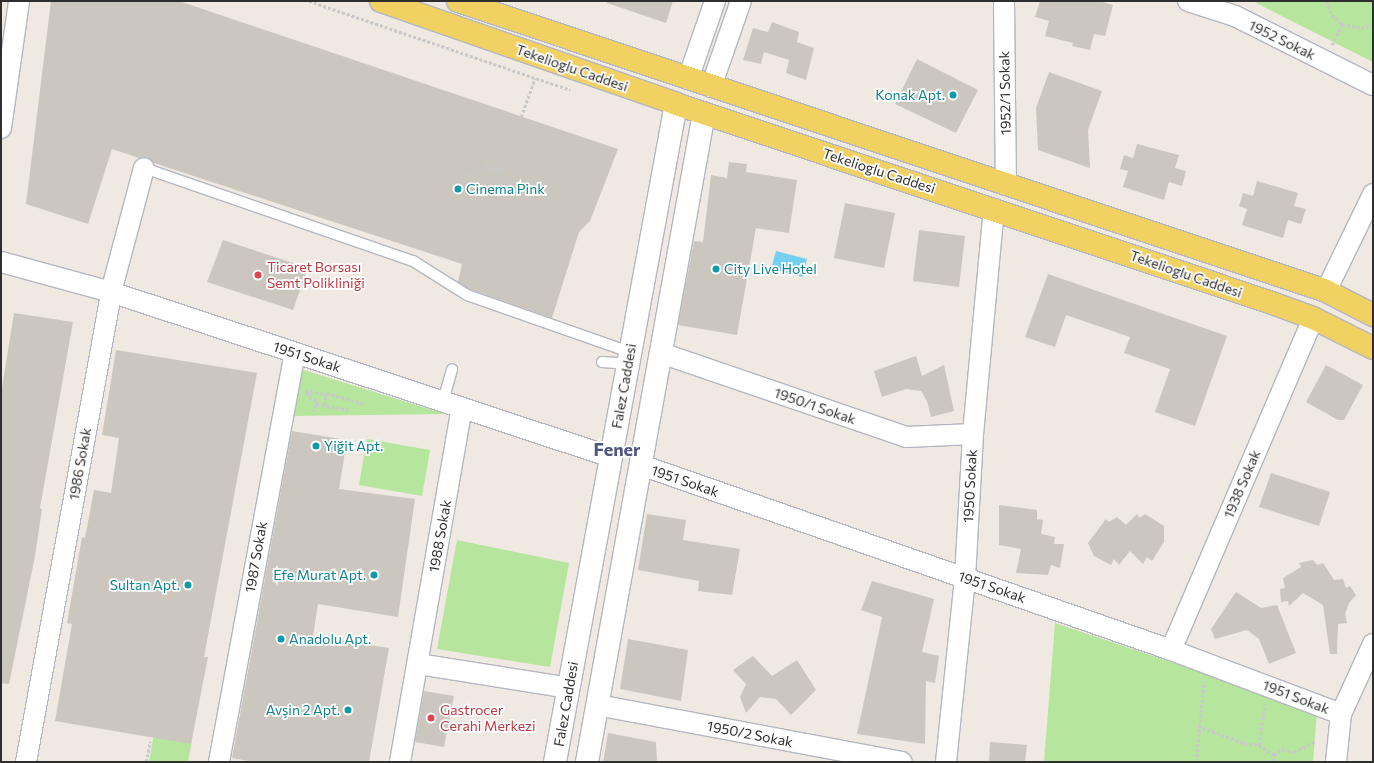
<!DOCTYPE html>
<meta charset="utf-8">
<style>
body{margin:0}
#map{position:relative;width:1374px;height:763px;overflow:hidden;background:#efe9e1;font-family:Commissioner,sans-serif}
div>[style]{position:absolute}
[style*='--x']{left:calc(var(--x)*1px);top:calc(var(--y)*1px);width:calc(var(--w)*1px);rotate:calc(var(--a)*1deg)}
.green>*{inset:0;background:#b6e59e}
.water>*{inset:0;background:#75cff0}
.building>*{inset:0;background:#cbc7bf}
.path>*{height:2.5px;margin-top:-1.25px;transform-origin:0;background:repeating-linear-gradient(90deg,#c9c9c9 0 3px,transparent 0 5px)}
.roads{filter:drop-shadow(1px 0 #b4b7c1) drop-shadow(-1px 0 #b4b7c1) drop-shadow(0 1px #b4b7c1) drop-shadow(0 -1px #b4b7c1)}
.lane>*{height:10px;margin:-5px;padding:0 5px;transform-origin:5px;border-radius:5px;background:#fff}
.street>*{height:20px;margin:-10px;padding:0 10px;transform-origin:10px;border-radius:10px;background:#fff}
.secondary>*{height:22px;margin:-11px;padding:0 11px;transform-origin:11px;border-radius:11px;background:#fff}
.primary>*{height:22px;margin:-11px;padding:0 11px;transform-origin:11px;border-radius:11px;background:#f2d163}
.dots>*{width:11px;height:11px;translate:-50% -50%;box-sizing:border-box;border:2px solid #fff;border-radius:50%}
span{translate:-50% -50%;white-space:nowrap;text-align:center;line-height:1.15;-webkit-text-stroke:3.5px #fff;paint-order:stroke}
.street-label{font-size:14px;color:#2e2e2e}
.culture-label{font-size:14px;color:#0d838f}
.right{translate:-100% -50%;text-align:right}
.left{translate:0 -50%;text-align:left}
.health-label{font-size:14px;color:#be3a42}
.district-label{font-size:18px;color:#4d5680;font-weight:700}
.frame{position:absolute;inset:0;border:2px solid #2e2e2e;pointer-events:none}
</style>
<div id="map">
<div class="green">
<div style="clip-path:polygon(1257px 1px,1373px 1px,1373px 62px,1256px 3px)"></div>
<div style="clip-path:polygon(301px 369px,310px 372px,445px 414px,292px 416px)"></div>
<div style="clip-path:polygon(367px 439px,430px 450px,422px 496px,359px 485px)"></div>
<div style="clip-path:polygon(457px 540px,569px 563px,550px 667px,437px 649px)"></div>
<div style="clip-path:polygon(1055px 623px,1317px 711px,1313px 762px,1044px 762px)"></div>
<div style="clip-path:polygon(154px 734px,192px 741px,188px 762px,149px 762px)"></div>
</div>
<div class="water">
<div style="clip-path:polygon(776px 251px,807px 259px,803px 277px,771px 269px)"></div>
</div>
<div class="building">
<div style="clip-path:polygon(51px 1px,179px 1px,618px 149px,590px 221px,579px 232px,552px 318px,469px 289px,458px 282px,462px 264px,154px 163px,147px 157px,139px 158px,112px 149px,88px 224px,26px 204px)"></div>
<div style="clip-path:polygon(607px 1px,673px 1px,666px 23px,607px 3px)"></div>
<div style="clip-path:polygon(1040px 1px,1099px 1px,1113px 5px,1105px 36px,1094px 34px,1090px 50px,1072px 46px,1073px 43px,1045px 36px,1049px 21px,1035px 17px)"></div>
<div style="clip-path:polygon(772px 22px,799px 32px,797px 42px,814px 48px,806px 80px,786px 73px,789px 60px,764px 52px,761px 64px,743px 60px,753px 28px,768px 32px)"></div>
<div style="clip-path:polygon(917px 59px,978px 90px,956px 133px,895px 104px)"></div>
<div style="clip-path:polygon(1049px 72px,1102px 91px,1088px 130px,1090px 168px,1038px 150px,1036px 108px)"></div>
<div style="clip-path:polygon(1137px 144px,1179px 155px,1175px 168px,1186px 171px,1182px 186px,1169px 182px,1164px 200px,1123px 187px,1128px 171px,1120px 169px,1124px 155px,1133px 158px)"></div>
<div style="clip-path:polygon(729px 162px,747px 164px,746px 172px,797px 180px,789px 233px,756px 228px,737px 335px,678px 325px,694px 241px,703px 242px,711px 175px,727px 178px)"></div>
<div style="clip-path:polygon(1257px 181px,1298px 193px,1294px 206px,1306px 209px,1301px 224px,1288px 220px,1283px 238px,1242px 225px,1247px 209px,1239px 206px,1243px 193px,1253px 196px)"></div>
<div style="clip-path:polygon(845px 203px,895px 213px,884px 268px,834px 258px)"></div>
<div style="clip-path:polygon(919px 230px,965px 236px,959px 287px,913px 281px)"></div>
<div style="clip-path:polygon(223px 240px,308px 268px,293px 310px,207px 282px)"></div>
<div style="clip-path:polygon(1048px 274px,1227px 336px,1195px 426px,1155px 412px,1170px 369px,1124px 353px,1130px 337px,1066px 315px,1055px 347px,1025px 337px)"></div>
<div style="clip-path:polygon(14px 313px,73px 322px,40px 508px,42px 509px,35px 556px,9px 684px,1px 683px,1px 394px)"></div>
<div style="clip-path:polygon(116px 350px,257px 373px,204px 657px,208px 657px,191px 744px,55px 721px,72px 624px,67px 623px,82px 537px,85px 538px,94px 490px,111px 493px,119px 438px,102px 435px)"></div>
<div style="clip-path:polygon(916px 356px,922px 376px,944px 365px,954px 411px,931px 417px,927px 401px,921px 391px,906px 389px,882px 397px,874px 371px)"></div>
<div style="clip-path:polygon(1326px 365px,1363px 385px,1344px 420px,1338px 420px,1306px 402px)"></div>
<div style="clip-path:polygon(292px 431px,347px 440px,339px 489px,415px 499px,398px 617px,318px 604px,313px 636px,389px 648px,369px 762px,254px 762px,232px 758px)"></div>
<div style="clip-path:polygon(1271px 473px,1330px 492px,1319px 526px,1259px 507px)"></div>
<div style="clip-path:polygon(999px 505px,1037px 510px,1037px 519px,1043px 520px,1041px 534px,1055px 537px,1054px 544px,1064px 544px,1060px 568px,1051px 565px,1048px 575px,1016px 573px,1021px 549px,999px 545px)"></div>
<div style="clip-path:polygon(647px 514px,686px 520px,683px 540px,740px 549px,732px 595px,698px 591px,699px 581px,638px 570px)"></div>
<div style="clip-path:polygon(1137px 514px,1140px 518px,1145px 514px,1164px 526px,1164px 542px,1152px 561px,1147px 557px,1143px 564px,1130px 551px,1119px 565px,1114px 559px,1111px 565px,1094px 556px,1088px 543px,1106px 519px,1109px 522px,1117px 517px,1126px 525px)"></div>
<div style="clip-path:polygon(1313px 560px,1317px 565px,1323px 563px,1334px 580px,1343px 579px,1346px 588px,1350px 586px,1356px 595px,1349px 603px,1345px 614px,1347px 623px,1338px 624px,1337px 654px,1330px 654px,1323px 605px,1303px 593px,1289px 606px,1288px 601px,1281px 602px,1280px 589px,1285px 588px,1283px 578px,1301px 567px,1299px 563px)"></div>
<div style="clip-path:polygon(872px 581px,934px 599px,922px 652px,939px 656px,935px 683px,926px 681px,925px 744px,857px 734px,882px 617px,861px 610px)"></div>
<div style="clip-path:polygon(1236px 592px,1261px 608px,1277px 605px,1296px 653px,1269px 664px,1259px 639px,1247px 630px,1215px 639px,1211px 629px)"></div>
<div style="clip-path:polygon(628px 639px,688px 650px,681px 701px,620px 689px)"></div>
<div style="clip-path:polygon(753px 656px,772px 676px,797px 660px,816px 690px,791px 715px,776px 699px,760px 697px,746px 713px,740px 697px,746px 684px,733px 670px)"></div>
<div style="clip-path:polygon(424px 691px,454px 696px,444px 747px,415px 742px)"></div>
<div style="clip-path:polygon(608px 733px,656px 742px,657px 762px,603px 762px)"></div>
<div style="clip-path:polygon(990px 742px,1027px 745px,1025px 762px,989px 762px)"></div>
</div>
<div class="path">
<div style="--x:309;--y:1;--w:276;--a:18.8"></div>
<div style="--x:1327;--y:1;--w:15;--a:70"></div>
<div style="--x:1332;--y:15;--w:13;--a:42"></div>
<div style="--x:1342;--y:24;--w:19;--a:12"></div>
<div style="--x:1361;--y:28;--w:12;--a:-14"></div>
<div style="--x:1370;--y:1;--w:4;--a:34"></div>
<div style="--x:1332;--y:45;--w:23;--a:-65"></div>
<div style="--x:521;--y:117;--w:41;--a:-70.3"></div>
<div style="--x:486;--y:164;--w:19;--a:18"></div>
<div style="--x:485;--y:167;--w:18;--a:19"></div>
<div style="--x:461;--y:178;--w:16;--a:-27"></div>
<div style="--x:305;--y:390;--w:22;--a:13"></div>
<div style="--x:326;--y:395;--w:2;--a:-63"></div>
<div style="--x:327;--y:393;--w:37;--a:16"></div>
<div style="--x:306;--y:393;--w:5;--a:11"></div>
<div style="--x:311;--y:394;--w:4;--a:117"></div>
<div style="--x:309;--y:398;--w:8;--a:14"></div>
<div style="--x:317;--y:400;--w:12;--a:104"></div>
<div style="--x:316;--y:404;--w:34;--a:10"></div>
<div style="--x:324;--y:405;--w:10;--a:-79"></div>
<div style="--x:1198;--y:726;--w:49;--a:20.3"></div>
<div style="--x:1244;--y:743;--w:15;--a:8"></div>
<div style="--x:1259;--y:745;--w:18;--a:34"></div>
<div style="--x:1259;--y:745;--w:41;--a:-81.7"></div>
<div style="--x:1274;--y:755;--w:10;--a:-37"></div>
<div style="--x:1282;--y:749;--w:12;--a:14"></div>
<div style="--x:1294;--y:752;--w:24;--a:-28"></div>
<div style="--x:146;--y:762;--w:21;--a:-79"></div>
<div style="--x:1196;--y:762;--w:81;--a:-84.4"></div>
<div style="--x:1273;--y:762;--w:7;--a:-82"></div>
</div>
<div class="roads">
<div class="lane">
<div style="--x:144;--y:168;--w:285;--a:19.1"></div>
<div style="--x:413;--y:261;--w:64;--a:32.2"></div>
<div style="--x:467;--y:295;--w:173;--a:19.3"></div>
<div style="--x:602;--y:362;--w:26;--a:4"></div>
<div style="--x:443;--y:401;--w:33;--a:-74"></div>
</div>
<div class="street">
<div style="--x:1004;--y:1;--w:184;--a:89.4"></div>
<div style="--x:1188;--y:1;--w:49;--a:17.7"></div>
<div style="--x:1235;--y:16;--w:154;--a:26.6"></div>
<div style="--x:688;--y:79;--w:83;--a:-70.9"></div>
<div style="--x:711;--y:87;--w:91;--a:-70.8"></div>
<div style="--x:1;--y:128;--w:128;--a:-81.9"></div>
<div style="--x:1;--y:262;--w:114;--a:15.3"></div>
<div style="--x:111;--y:292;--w:527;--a:18.26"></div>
<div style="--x:1326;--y:291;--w:108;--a:-64.1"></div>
<div style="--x:661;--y:353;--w:259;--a:18.9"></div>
<div style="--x:906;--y:437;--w:67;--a:-2.6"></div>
<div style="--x:641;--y:465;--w:561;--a:19.24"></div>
<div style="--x:1171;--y:650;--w:182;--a:20.6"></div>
<div style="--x:1171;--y:650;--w:361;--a:-66.8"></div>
<div style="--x:418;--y:664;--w:153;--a:9"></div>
<div style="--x:597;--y:705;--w:310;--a:10.6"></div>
<div style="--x:26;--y:762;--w:478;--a:-79.7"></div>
<div style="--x:111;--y:292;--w:128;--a:-75.1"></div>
<div style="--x:219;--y:762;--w:416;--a:-79.5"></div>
<div style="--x:400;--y:762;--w:359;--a:-80.1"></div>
<div style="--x:946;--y:762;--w:185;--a:-84.1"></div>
<div style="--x:965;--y:578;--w:144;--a:-86.8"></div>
<div style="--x:973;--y:434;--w:226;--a:-84.7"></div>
<div style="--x:1336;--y:762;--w:48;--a:-84.1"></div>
<div style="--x:1341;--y:714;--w:77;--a:-65.4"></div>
</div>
<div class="secondary">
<div style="--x:555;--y:762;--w:669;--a:-79.58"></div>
<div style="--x:587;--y:762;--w:659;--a:-79.78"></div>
</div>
<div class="primary">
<div style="--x:381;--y:1;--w:312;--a:19.2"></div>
<div style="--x:676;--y:104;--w:628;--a:18.46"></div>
<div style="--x:1272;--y:303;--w:44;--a:20.1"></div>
<div style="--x:1313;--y:318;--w:67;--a:26.6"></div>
<div style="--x:458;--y:1;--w:915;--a:18.47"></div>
<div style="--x:1326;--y:291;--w:53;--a:27.1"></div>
</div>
</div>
<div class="dots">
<div style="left:953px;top:95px;background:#0f9aa8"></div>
<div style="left:458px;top:189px;background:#0f9aa8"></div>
<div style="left:716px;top:269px;background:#0f9aa8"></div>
<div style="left:258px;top:275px;background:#e0444e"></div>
<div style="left:316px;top:446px;background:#0f9aa8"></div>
<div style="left:374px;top:575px;background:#0f9aa8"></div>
<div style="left:188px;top:585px;background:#0f9aa8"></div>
<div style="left:281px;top:639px;background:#0f9aa8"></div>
<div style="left:348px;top:710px;background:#0f9aa8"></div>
<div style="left:431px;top:718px;background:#e0444e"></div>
</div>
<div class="street-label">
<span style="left:1282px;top:40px;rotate:26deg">1952 Sokak</span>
<span style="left:572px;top:68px;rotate:19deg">Tekelioglu Caddesi</span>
<span style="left:1005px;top:93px;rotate:-91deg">1952/1 Sokak</span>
<span style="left:879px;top:171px;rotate:18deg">Tekelioglu Caddesi</span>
<span style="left:1186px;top:274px;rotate:19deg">Tekelioglu Caddesi</span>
<span style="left:307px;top:357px;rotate:18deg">1951 Sokak</span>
<span style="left:624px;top:386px;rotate:-80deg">Falez Caddesi</span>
<span style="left:815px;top:406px;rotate:19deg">1950/1 Sokak</span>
<span style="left:80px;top:464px;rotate:-80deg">1986 Sokak</span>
<span style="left:685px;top:481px;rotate:19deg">1951 Sokak</span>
<span style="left:1242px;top:484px;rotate:-67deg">1938 Sokak</span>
<span style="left:970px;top:486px;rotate:-87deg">1950 Sokak</span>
<span style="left:440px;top:536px;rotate:-80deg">1988 Sokak</span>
<span style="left:256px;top:557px;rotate:-80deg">1987 Sokak</span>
<span style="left:992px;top:587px;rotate:19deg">1951 Sokak</span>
<span style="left:1296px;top:697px;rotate:21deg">1951 Sokak</span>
<span style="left:566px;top:704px;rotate:-80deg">Falez Caddesi</span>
<span style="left:750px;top:734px;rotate:11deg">1950/2 Sokak</span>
</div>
<div class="culture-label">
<span class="right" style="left:945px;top:95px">Konak Apt.</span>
<span class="left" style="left:466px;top:189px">Cinema Pink</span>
<span class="left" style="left:724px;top:269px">City Live Hotel</span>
<span class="left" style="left:324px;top:446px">Yiğit Apt.</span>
<span class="right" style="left:366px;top:575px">Efe Murat Apt.</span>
<span class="right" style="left:180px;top:585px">Sultan Apt.</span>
<span class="left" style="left:289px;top:639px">Anadolu Apt.</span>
<span class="right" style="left:340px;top:710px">Avşin 2 Apt.</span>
</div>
<div class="health-label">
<span class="left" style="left:267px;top:275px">Ticaret Borsası<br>Semt Polikliniği</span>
<span class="left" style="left:440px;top:718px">Gastrocer<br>Cerahi Merkezi</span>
</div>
<div class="district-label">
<span style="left:617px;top:449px">Fener</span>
</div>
<div class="frame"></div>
</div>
